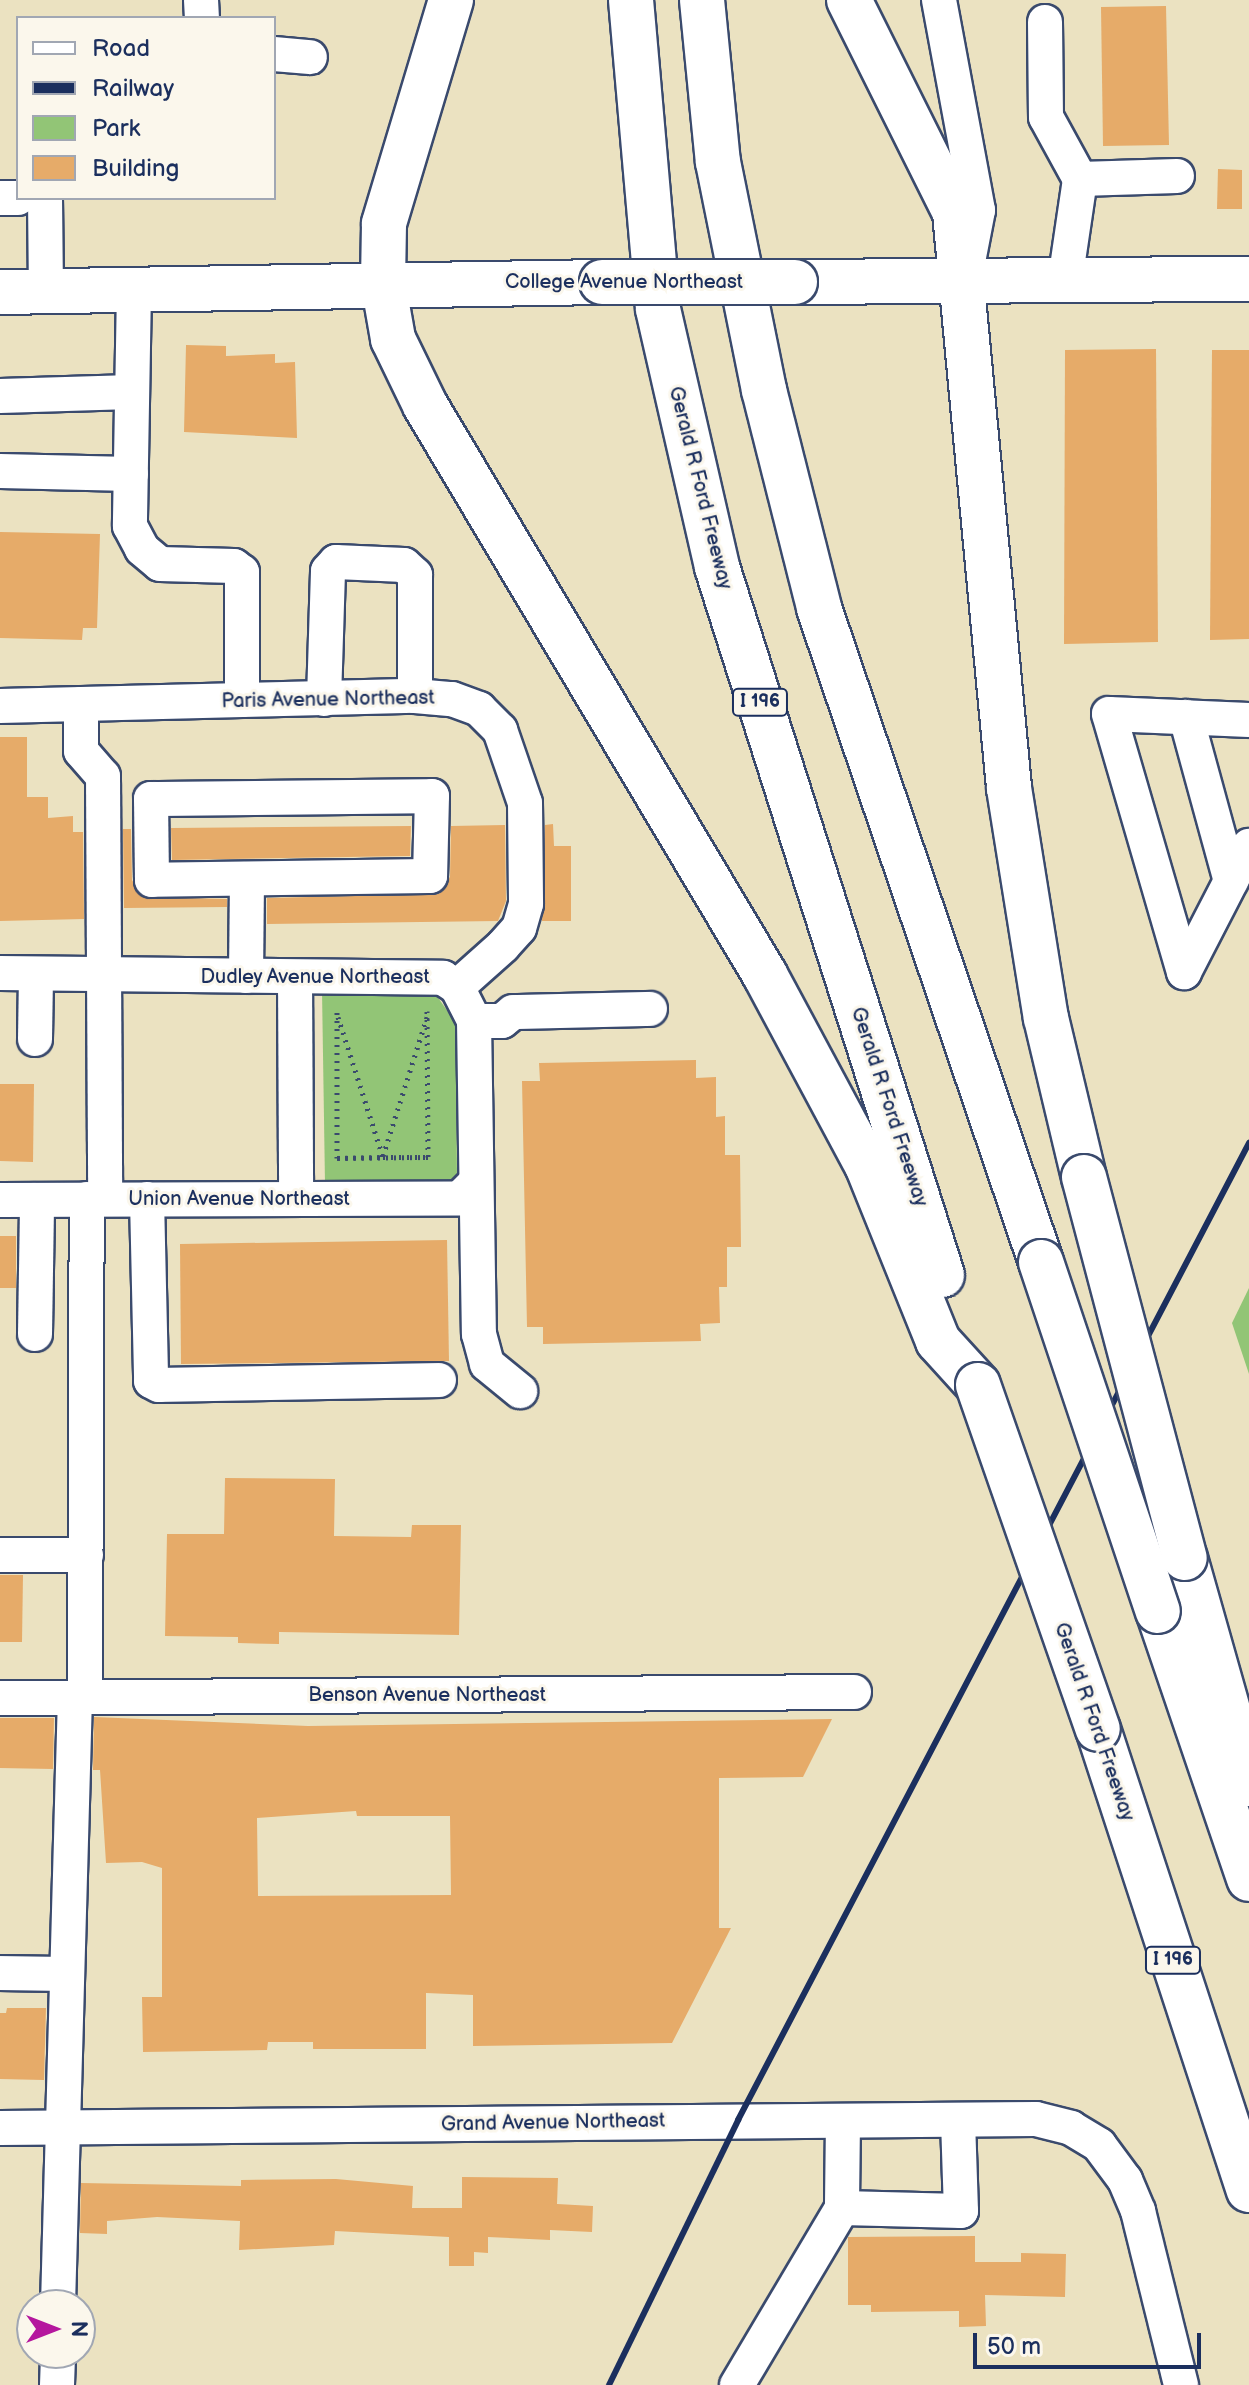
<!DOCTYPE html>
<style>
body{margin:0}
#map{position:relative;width:1249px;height:2385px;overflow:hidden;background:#ebe2c1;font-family:"Balsamiq Sans",sans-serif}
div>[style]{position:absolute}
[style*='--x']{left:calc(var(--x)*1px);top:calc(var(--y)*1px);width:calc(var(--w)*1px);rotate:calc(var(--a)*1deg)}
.green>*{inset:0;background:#92c576}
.building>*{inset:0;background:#e6ab69}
.path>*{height:5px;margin-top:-2.5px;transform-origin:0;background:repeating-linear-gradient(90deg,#3a4a6d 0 2px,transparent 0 8px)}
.roads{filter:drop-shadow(2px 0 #3a4a6d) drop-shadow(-2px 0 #3a4a6d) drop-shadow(0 2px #3a4a6d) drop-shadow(0 -2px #3a4a6d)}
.minor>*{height:34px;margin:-17px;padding:0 17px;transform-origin:17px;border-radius:17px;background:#fff}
.major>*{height:44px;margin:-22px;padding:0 22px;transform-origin:22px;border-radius:22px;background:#fff}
.highway>*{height:44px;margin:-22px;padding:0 22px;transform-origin:22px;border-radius:22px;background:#fff}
.rail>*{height:6px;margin:-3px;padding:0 3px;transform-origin:3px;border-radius:3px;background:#1b2f5e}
.bridges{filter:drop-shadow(2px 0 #3a4a6d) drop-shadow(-2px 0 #3a4a6d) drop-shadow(0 2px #3a4a6d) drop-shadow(0 -2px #3a4a6d)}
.major-bridge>*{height:44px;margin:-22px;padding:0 22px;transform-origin:22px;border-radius:22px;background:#fff}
.highway-bridge>*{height:44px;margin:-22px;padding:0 22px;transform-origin:22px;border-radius:22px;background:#fff}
span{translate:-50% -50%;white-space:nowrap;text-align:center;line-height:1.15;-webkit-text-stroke:6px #fbf7ec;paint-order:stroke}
.shield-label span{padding:2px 6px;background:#fbf7ec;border:2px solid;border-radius:6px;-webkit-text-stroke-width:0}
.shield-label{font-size:18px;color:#1b2f5e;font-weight:700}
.street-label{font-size:20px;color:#1b2f5e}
.legend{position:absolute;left:16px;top:16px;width:260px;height:184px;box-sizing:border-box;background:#fbf7ec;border:2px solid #a1a7b3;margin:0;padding:10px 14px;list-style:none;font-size:24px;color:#1b2f5e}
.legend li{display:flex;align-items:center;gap:16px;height:40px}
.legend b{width:40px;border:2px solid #a1a7b3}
.north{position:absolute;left:16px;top:2289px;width:80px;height:80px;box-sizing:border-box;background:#fbf7ec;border:2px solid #a1a7b3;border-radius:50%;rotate:90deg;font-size:22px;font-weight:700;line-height:32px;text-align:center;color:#1b2f5e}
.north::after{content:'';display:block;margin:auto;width:28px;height:36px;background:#b5179e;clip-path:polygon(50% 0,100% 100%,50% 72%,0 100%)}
.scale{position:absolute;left:973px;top:2333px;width:228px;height:36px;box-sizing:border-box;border:4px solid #1b2f5e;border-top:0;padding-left:10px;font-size:24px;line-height:28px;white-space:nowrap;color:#1b2f5e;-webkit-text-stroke:6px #fbf7ec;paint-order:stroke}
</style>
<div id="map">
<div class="green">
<div style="clip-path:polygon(322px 990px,434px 992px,456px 1023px,457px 1182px,325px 1183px)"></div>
<div style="clip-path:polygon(1249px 1288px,1249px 1374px,1232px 1323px)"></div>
</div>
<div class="building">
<div style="clip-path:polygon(1166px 6px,1169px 145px,1103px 146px,1101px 7px)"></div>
<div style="clip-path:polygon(1218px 169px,1242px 170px,1242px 209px,1217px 209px)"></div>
<div style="clip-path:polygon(186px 345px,226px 346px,226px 356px,275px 354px,275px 363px,295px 362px,297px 438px,184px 432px)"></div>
<div style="clip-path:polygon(1156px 349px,1158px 642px,1064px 644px,1065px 350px)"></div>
<div style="clip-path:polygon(1212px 350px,1249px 350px,1249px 639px,1210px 640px)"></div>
<div style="clip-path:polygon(0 532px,100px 534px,97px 628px,83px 628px,82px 640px,0 638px)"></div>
<div style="clip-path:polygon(0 737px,27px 737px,27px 797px,48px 797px,48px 818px,73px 816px,73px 832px,83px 832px,84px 919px,0 921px)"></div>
<div style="clip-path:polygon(553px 824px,554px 846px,571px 846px,571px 921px,542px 921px,545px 825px)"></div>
<div style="clip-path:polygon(505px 825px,506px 901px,498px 921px,267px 924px,267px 898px,439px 894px,450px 877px,451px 826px)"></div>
<div style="clip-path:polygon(411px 826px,410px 856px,172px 860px,171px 828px)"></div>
<div style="clip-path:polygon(123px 829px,131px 829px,132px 880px,142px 897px,227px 899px,227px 907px,124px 908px)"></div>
<div style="clip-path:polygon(696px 1060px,696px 1078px,716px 1077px,716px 1117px,725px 1116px,725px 1155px,740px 1155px,741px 1247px,727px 1247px,727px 1287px,719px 1287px,720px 1323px,700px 1324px,701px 1341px,543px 1344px,543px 1327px,527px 1327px,522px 1081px,540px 1081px,539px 1063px)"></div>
<div style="clip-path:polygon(0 1084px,34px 1084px,33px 1162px,0 1161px)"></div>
<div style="clip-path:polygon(0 1236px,16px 1236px,16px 1288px,0 1288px)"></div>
<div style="clip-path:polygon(447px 1240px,449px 1361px,181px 1364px,180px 1244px)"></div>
<div style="clip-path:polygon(225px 1478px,335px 1479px,334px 1536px,411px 1537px,412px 1525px,461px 1525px,459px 1635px,279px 1632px,279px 1644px,238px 1643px,238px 1637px,165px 1636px,167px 1534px,224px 1534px)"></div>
<div style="clip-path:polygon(0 1575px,23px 1575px,22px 1642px,0 1642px)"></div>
<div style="clip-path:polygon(evenodd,94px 1717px,308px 1726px,832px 1719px,803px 1777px,719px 1778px,719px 1928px,731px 1928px,672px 2043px,473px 2046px,473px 1995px,426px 1993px,426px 2049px,313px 2049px,313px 2042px,268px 2042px,267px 2050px,143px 2052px,142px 1997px,162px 1997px,162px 1868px,142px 1862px,106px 1863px,100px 1770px,93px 1770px,94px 1717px,356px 1811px,357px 1816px,450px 1816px,451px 1895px,258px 1896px,257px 1818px,356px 1811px)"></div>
<div style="clip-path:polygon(0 1718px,54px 1718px,53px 1769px,0 1768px)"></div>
<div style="clip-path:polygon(7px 2008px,46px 2008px,44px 2080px,0 2079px,0 2013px,6px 2013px)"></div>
<div style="clip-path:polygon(462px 2177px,558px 2178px,557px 2204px,593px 2206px,592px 2232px,550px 2230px,550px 2240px,488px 2237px,488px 2253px,474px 2252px,474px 2266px,449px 2266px,449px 2237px,335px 2231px,334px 2245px,239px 2250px,240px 2221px,157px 2217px,107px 2221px,107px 2234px,80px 2233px,81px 2183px,241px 2186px,241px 2180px,336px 2179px,413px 2186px,412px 2208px,462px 2208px)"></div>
<div style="clip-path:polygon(975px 2236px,975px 2262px,1021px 2262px,1021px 2253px,1066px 2254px,1065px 2297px,985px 2295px,986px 2326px,959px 2327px,959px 2311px,871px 2312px,871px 2305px,848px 2305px,848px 2237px)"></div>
</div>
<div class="path">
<div style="--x:427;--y:1011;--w:146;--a:89.6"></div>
<div style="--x:338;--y:1017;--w:147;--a:72.2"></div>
<div style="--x:383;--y:1156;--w:146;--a:-72.4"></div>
<div style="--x:383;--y:1157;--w:45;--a:0"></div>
<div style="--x:428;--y:1157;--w:91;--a:179.4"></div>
<div style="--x:337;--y:1158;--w:46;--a:-1.2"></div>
<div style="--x:337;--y:1158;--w:149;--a:-90"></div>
</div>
<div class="roads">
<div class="minor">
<div style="--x:201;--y:0;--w:18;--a:87"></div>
<div style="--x:939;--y:0;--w:214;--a:79.5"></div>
<div style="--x:978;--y:210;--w:53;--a:100.9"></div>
<div style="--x:1045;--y:22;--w:95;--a:89.4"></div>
<div style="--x:1046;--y:117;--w:71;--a:61.3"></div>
<div style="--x:1080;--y:179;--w:97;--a:-1.8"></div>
<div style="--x:274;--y:54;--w:36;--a:5"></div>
<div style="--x:0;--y:198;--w:18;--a:0"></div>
<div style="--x:45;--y:198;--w:93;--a:89.4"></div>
<div style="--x:1065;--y:281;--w:103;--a:-81.6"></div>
<div style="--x:134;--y:289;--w:237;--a:91"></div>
<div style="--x:130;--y:526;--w:26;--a:62"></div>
<div style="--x:142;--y:549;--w:23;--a:40"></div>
<div style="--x:160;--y:564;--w:74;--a:1.5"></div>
<div style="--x:234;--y:566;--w:10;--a:37"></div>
<div style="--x:242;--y:572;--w:128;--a:90"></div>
<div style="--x:0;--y:396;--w:132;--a:-1.7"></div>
<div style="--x:0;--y:471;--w:131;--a:1.3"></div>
<div style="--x:324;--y:699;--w:128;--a:-88.2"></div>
<div style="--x:328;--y:571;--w:12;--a:-48"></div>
<div style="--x:336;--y:562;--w:68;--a:2.5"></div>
<div style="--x:404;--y:565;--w:15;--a:42"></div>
<div style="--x:415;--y:575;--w:121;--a:90"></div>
<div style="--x:81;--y:704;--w:47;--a:90"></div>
<div style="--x:81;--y:751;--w:33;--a:49"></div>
<div style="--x:103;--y:776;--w:423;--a:89.7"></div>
<div style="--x:0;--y:706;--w:415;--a:-1.4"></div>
<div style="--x:415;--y:696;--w:37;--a:5"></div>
<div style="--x:452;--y:699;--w:29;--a:20"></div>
<div style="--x:479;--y:709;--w:30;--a:45"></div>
<div style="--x:500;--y:730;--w:77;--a:71.1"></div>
<div style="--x:525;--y:803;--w:101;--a:89.4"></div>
<div style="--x:526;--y:904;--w:25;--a:106"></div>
<div style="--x:519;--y:928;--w:24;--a:132"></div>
<div style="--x:503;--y:946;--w:62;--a:138.3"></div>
<div style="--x:1186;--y:717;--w:170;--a:74.7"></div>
<div style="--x:1249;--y:720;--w:140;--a:-177.5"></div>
<div style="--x:1109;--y:714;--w:269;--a:73.8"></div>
<div style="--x:1184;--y:972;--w:142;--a:-62.7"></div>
<div style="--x:432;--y:796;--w:80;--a:91.4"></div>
<div style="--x:430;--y:876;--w:278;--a:179.2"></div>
<div style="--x:152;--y:880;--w:81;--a:-90.7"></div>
<div style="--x:151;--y:799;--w:281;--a:-0.6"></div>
<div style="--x:0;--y:973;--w:443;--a:0.6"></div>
<div style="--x:443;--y:978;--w:17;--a:33"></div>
<div style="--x:457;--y:987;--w:38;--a:63"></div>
<div style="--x:474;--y:1021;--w:313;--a:89.1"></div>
<div style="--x:479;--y:1334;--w:31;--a:75"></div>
<div style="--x:487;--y:1364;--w:43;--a:39.3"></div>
<div style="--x:246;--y:976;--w:97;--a:-89.4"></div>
<div style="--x:295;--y:977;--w:221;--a:89.7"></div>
<div style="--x:474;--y:1021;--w:28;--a:0"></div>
<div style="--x:502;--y:1021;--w:14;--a:-39"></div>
<div style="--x:513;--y:1012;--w:137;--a:-1.3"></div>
<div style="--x:35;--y:1039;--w:63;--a:-89.1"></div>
<div style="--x:147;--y:1199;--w:182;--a:88.7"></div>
<div style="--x:151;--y:1381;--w:9;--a:27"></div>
<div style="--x:159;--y:1385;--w:280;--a:-1"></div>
<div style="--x:0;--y:1200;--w:460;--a:-0.2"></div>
<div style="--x:460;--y:1198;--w:18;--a:-45"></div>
<div style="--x:35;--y:1334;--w:134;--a:-89.1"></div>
<div style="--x:0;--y:1555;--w:86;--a:0"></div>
<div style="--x:85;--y:1697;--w:498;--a:-89.8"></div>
<div style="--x:0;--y:1698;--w:854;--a:-0.4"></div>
<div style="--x:0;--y:1973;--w:66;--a:0.9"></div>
<div style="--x:843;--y:2121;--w:87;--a:90.7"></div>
<div style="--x:842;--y:2208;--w:119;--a:1.4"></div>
<div style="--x:961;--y:2211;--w:90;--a:-91.9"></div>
<div style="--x:0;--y:2128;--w:1036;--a:-0.5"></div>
<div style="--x:1036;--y:2119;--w:36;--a:14"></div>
<div style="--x:1071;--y:2128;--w:33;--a:31"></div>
<div style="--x:1099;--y:2145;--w:44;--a:53.4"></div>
<div style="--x:1125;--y:2180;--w:34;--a:67"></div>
<div style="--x:1138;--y:2211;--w:179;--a:76.1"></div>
<div style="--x:58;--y:2305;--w:608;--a:-88.4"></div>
<div style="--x:57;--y:2385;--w:32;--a:-88"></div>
<div style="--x:737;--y:2385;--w:206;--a:-59.3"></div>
</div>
<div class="major">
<div style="--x:795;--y:282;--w:454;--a:-0.4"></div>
<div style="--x:0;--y:292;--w:602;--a:-0.95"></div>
</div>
<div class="highway">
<div style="--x:451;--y:0;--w:234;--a:106.7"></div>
<div style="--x:384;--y:224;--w:58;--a:91"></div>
<div style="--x:383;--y:282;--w:58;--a:80"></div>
<div style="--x:393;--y:339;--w:73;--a:64.1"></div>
<div style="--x:425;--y:405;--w:664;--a:59.18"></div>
<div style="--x:765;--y:975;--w:216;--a:61.8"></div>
<div style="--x:867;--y:1165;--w:190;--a:68"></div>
<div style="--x:938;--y:1341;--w:59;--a:47.7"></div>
<div style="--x:631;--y:0;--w:310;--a:85"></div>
<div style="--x:658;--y:309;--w:265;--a:77.1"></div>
<div style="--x:717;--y:567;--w:743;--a:72.37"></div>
<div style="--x:702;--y:0;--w:163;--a:84.4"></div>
<div style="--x:718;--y:162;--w:233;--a:78.6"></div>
<div style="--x:764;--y:390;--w:225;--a:75.8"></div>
<div style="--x:819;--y:608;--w:691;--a:71.25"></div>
<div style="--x:849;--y:0;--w:238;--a:63.5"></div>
<div style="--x:955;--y:213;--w:578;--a:84.63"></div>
<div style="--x:1009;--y:788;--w:233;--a:80.9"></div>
<div style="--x:1046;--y:1018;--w:163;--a:76.6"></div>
<div style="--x:1185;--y:1558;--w:235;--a:74.2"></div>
<div style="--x:1158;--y:1611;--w:283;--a:71.2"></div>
<div style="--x:1098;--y:1729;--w:485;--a:71.9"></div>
</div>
</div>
<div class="rail">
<div style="--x:609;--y:2385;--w:295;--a:-64"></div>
<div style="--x:738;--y:2120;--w:1103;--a:-62.39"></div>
</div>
<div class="bridges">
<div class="major-bridge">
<div style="--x:602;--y:282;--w:193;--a:0"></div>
</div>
<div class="highway-bridge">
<div style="--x:1084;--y:1177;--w:394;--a:75.2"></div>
<div style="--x:1041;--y:1262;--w:368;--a:71.5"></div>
<div style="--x:978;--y:1385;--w:364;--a:70.8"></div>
</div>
</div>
<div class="shield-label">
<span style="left:760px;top:702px">I 196</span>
<span style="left:1173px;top:1960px">I 196</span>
</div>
<div class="street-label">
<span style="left:624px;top:282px">College Avenue Northeast</span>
<span style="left:700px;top:488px;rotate:76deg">Gerald R Ford Freeway</span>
<span style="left:328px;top:700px;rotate:-1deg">Paris Avenue Northeast</span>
<span style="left:315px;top:977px">Dudley Avenue Northeast</span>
<span style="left:889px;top:1107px;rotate:72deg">Gerald R Ford Freeway</span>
<span style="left:239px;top:1199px">Union Avenue Northeast</span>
<span style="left:427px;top:1695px">Benson Avenue Northeast</span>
<span style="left:1094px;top:1722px;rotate:71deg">Gerald R Ford Freeway</span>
<span style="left:553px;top:2123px;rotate:-1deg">Grand Avenue Northeast</span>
</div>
<ul class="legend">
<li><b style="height:10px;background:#fff"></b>Road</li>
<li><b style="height:10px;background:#1b2f5e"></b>Railway</li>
<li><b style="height:22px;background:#92c576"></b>Park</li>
<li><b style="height:22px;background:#e6ab69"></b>Building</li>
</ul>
<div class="north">N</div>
<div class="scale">50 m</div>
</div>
